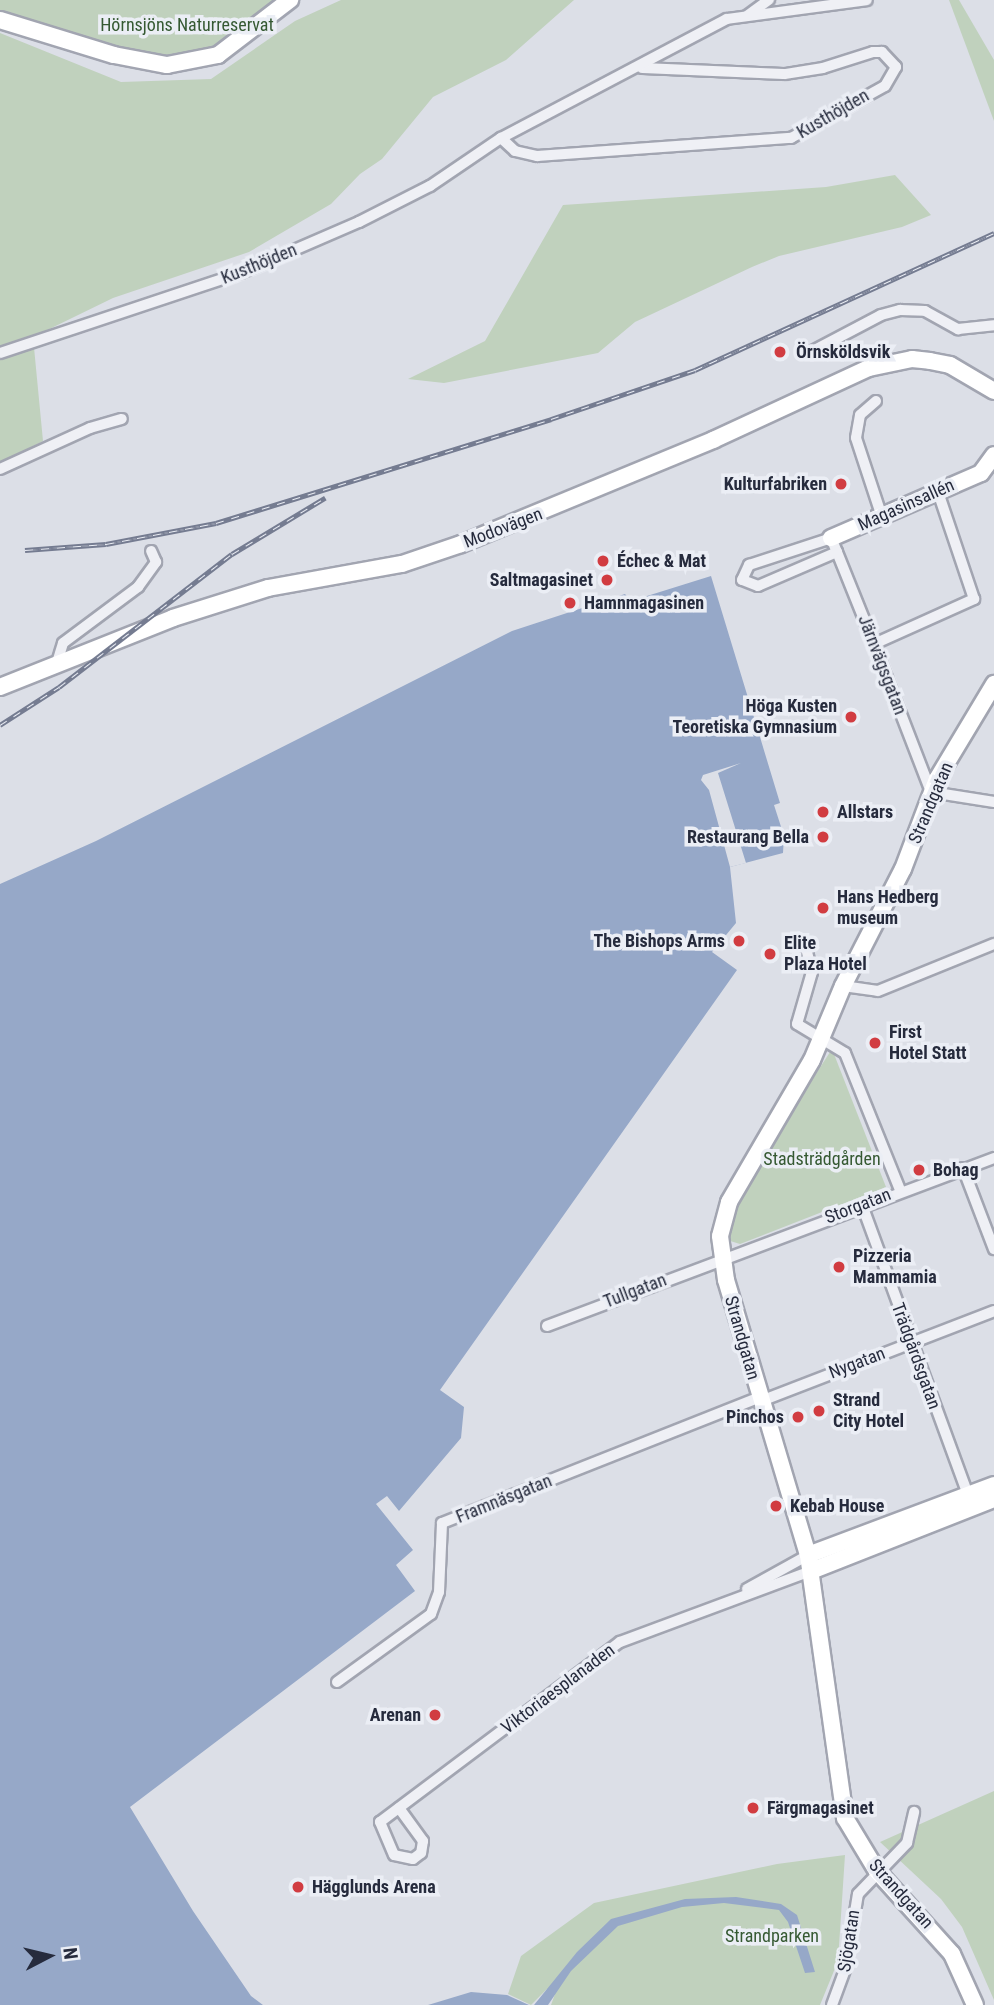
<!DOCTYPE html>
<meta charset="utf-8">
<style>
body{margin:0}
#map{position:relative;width:994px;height:2005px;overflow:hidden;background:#dcdfe7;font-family:"Roboto Condensed",sans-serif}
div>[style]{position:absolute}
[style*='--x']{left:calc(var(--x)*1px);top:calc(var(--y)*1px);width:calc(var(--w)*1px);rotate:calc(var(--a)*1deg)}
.green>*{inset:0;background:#c0d1bd}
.water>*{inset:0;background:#96a8c8}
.pier>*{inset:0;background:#dcdfe7}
.roads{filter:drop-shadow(2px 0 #a2a5b1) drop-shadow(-2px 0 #a2a5b1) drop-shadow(0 2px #a2a5b1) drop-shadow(0 -2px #a2a5b1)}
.street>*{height:10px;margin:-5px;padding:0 5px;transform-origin:5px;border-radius:5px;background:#eff0f5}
.secondary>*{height:16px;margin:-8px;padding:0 8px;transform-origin:8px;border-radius:8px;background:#fff}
.rail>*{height:5px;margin-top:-2.5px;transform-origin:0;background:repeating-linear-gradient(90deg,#ebeef5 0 8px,#757c91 0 16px);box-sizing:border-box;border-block:2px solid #757c91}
.dots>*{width:19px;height:19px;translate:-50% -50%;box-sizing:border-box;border:4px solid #ebeef5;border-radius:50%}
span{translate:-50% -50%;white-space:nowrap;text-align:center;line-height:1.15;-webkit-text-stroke:7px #ebeef5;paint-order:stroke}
.park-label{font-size:18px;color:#355932}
.street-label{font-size:18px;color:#262b3d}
.poi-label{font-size:18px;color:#262b3d;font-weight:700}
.left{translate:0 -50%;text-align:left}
.right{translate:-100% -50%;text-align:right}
.north{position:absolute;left:14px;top:1921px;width:70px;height:70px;-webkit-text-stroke:5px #ebeef5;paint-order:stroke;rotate:83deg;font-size:19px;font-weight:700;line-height:28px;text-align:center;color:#262b3d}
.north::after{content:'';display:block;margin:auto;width:24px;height:32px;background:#262b3d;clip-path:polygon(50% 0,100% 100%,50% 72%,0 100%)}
</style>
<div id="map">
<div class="green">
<div style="clip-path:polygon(0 0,290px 0,234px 43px,167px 65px,0 15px)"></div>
<div style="clip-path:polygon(341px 0,574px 0,506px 60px,433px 97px,382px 159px,360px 174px,331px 204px,249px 252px,113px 298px,33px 337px,43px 441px,0 463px,0 33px,121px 82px,211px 79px,295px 21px)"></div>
<div style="clip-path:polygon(949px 0,959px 0,994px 60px,994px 121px)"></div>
<div style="clip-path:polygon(895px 175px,931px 215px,902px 227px,779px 256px,752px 267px,635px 322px,598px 353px,444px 383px,408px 379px,485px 341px,563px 205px,826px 187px)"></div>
<div style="clip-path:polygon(832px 1049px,886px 1187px,740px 1244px,727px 1240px,727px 1220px,744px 1185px)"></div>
<div style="clip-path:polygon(994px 1791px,994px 2000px,962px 1927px,941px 1899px,880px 1842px)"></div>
<div style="clip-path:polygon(845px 1855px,838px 1961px,820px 2005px,551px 2005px,555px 1994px,547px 1989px,531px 2005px,508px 1994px,521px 1956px,594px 1903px,777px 1864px)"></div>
</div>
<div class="water">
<div style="clip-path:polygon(711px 576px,780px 803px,774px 805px,784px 836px,783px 853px,730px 867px,736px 923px,712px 952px,737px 970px,440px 1390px,464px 1407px,461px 1438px,399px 1511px,387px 1496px,376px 1504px,413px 1550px,396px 1565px,415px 1591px,130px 1807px,193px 1911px,251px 1996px,263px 2005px,0 2005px,0 884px,96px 841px,512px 631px,625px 594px,631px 601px)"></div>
<div style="clip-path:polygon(736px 1897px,781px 1904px,797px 1915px,815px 1972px,805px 1973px,788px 1922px,779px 1910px,724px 1903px,682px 1907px,618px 1926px,571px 1971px,548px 2005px,534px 2005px,577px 1952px,611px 1919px,685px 1899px)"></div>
<div style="clip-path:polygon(471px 1992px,507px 1995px,529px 2005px,428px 2005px)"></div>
</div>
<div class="pier">
<div style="clip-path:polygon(741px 763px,718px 773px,746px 863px,730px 867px,709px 790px,701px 780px,703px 775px)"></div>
</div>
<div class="roads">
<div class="street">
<div style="--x:748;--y:15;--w:26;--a:-36"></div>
<div style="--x:501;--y:138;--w:19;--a:43"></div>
<div style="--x:515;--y:151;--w:23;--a:13"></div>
<div style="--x:537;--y:156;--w:255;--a:-4.1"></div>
<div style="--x:791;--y:138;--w:107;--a:-29"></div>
<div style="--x:885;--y:86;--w:22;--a:-60"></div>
<div style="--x:896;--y:67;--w:21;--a:-133"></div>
<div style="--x:882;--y:52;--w:9;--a:180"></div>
<div style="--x:873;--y:52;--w:52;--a:162.3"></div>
<div style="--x:823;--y:68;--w:39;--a:171"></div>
<div style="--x:784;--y:74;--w:142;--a:-177.6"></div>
<div style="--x:0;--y:353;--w:254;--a:-18.4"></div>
<div style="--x:241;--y:273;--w:129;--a:-23.4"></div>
<div style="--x:359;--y:222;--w:80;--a:-26.9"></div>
<div style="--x:430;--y:186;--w:86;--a:-34.1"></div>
<div style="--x:501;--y:138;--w:255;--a:-27.8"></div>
<div style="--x:727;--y:19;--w:141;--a:-7.7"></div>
<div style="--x:809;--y:353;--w:81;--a:-27.8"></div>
<div style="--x:881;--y:315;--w:20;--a:-15"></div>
<div style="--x:900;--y:310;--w:25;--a:2"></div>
<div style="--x:925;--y:311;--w:38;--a:29"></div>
<div style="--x:958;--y:329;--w:36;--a:-6"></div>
<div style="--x:876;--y:401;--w:21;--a:139"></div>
<div style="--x:860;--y:415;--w:23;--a:100"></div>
<div style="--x:856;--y:438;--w:83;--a:71.8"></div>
<div style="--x:0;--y:469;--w:99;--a:-24.5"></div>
<div style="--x:90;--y:428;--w:33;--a:-16"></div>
<div style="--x:837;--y:552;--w:86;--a:156.7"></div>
<div style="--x:758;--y:586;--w:17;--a:-159"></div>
<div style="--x:742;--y:580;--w:17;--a:-65"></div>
<div style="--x:749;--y:565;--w:86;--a:-18.2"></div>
<div style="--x:831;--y:538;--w:15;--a:67"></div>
<div style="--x:837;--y:552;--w:99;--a:68.1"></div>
<div style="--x:874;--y:644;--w:159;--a:68.9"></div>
<div style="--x:931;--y:792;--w:64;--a:9"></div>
<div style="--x:874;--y:644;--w:110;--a:-24.2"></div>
<div style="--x:974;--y:599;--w:113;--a:-108.6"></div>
<div style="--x:56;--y:666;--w:24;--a:-73"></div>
<div style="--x:63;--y:643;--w:94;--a:-36.7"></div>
<div style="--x:138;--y:587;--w:31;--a:-54"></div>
<div style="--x:156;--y:562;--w:12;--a:-114"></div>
<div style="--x:806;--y:948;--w:25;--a:76"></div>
<div style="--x:812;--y:972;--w:54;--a:106.1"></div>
<div style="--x:797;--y:1024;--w:56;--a:31.1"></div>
<div style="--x:845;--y:1053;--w:148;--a:68.1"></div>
<div style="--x:843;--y:986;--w:35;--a:8"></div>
<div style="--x:878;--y:991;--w:125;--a:-22.1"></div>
<div style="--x:963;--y:1168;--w:87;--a:69.1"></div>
<div style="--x:862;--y:1205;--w:312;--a:69.9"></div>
<div style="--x:547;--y:1326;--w:478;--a:-20.6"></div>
<div style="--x:761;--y:1401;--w:250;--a:-21.1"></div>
<div style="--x:747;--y:1589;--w:70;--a:-29.1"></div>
<div style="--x:337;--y:1682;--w:116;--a:-35.9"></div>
<div style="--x:431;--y:1614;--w:23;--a:-70"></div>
<div style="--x:439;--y:1592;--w:69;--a:-87.5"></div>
<div style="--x:442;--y:1523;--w:342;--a:-21.6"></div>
<div style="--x:399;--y:1808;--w:41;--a:54"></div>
<div style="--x:423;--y:1841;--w:12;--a:99"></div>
<div style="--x:421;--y:1853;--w:10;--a:143"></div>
<div style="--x:413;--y:1859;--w:19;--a:-168"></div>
<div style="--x:394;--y:1855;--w:36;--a:-113"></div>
<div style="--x:380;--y:1822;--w:300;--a:-36.9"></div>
<div style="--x:620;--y:1642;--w:204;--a:-20.4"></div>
<div style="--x:832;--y:2005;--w:40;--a:-69.8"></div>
<div style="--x:846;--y:1967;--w:74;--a:-80.7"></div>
<div style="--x:858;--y:1894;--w:71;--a:-46.1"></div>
<div style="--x:907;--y:1843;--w:32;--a:-77"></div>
</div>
<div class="secondary">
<div style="--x:0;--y:20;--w:119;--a:17.1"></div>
<div style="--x:114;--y:55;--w:54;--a:10.7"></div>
<div style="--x:167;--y:65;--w:52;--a:-11.1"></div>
<div style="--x:218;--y:55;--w:91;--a:-37.4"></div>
<div style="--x:981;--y:473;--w:22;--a:-54"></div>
<div style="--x:831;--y:538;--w:163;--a:-23.4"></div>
<div style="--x:0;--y:687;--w:186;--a:-21.7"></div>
<div style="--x:173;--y:618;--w:100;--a:-17.5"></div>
<div style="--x:268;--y:588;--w:136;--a:-10.2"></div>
<div style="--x:402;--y:564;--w:62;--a:-18.7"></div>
<div style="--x:461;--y:544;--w:273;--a:-22.4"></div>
<div style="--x:713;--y:440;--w:172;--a:-24.8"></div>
<div style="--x:869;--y:368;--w:44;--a:-11.8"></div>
<div style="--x:912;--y:359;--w:18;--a:6"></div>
<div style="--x:930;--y:361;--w:20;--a:11"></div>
<div style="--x:950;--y:365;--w:51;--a:30.6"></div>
<div style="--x:808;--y:1555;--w:199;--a:-20.6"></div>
<div style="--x:811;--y:1571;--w:197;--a:-21.5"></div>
<div style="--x:975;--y:2005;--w:56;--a:-114.3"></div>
<div style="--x:952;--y:1954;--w:112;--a:-132.1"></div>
<div style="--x:877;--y:1871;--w:62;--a:-121.1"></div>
<div style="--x:845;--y:1818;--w:266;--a:-98"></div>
<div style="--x:808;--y:1555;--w:287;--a:-106.6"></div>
<div style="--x:726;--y:1280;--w:44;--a:-97.8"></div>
<div style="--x:720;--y:1236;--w:35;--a:-75"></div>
<div style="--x:729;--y:1202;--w:164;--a:-59.7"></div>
<div style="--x:812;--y:1060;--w:80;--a:-67.3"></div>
<div style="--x:843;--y:986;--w:131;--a:-62.9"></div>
<div style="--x:903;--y:869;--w:96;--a:-69.3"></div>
<div style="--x:937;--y:779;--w:111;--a:-59"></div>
</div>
</div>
<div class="rail">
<div style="--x:25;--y:550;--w:81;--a:-4.2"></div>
<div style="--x:106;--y:544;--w:112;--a:-10.8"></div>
<div style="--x:216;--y:523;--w:351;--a:-17.2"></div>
<div style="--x:551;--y:419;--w:152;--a:-18.8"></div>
<div style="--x:695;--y:370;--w:329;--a:-24.6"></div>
<div style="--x:0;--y:725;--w:70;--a:-32.8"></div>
<div style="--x:59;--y:687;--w:218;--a:-37.6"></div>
<div style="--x:232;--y:554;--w:109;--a:-31.1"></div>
</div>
<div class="dots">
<div style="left:780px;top:352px;background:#d13c41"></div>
<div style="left:841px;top:484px;background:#d13c41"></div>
<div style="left:603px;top:561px;background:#d13c41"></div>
<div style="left:607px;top:580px;background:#d13c41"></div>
<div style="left:570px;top:603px;background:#d13c41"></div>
<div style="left:851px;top:717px;background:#d13c41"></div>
<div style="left:823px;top:812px;background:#d13c41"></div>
<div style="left:823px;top:837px;background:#d13c41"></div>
<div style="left:823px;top:908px;background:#d13c41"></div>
<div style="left:739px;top:941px;background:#d13c41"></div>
<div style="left:770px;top:954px;background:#d13c41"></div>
<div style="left:875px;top:1043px;background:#d13c41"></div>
<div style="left:919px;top:1170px;background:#d13c41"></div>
<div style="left:839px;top:1267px;background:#d13c41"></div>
<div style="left:819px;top:1411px;background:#d13c41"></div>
<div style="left:798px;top:1417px;background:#d13c41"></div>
<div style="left:776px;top:1506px;background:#d13c41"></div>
<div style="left:435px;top:1715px;background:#d13c41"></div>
<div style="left:753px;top:1808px;background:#d13c41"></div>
<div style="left:298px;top:1887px;background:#d13c41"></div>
</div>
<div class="park-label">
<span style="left:187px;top:25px">Hörnsjöns Naturreservat</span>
<span style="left:822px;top:1159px">Stadsträdgården</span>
<span style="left:772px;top:1936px">Strandparken</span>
</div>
<div class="street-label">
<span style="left:833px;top:114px;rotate:-30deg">Kusthöjden</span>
<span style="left:259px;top:264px;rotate:-22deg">Kusthöjden</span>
<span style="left:906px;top:505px;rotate:-24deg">Magasinsallén</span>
<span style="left:503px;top:528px;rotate:-21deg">Modovägen</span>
<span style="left:882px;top:665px;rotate:69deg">Järnvägsgatan</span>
<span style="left:931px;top:803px;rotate:-67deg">Strandgatan</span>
<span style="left:858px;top:1206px;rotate:-21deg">Storgatan</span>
<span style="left:635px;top:1291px;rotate:-21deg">Tullgatan</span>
<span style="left:742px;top:1338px;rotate:74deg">Strandgatan</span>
<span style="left:916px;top:1356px;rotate:70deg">Trädgårdsgatan</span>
<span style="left:857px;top:1363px;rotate:-21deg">Nygatan</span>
<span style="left:504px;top:1499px;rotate:-22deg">Framnäsgatan</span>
<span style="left:558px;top:1689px;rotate:-37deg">Viktoriaesplanaden</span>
<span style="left:901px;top:1894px;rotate:48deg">Strandgatan</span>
<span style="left:849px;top:1941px;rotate:-81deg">Sjögatan</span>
</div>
<div class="poi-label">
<span class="left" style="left:796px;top:352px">Örnsköldsvik</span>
<span class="right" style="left:827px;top:484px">Kulturfabriken</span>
<span class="left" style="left:617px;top:561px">Échec &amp; Mat</span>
<span class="right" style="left:593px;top:580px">Saltmagasinet</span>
<span class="left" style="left:584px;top:603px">Hamnmagasinen</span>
<span class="right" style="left:837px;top:717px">Höga Kusten<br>Teoretiska Gymnasium</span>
<span class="left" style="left:837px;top:812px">Allstars</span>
<span class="right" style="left:809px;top:837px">Restaurang Bella</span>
<span class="left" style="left:837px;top:908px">Hans Hedberg<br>museum</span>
<span class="right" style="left:725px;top:941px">The Bishops Arms</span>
<span class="left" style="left:784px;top:954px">Elite<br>Plaza Hotel</span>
<span class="left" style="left:889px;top:1043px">First<br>Hotel Statt</span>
<span class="left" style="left:933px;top:1170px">Bohag</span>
<span class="left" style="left:853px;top:1267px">Pizzeria<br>Mammamia</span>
<span class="left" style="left:833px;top:1411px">Strand<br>City Hotel</span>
<span class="right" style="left:784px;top:1417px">Pinchos</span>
<span class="left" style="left:790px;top:1506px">Kebab House</span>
<span class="right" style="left:421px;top:1715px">Arenan</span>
<span class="left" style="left:767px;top:1808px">Färgmagasinet</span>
<span class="left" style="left:312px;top:1887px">Hägglunds Arena</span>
</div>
<div class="north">N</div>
</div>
